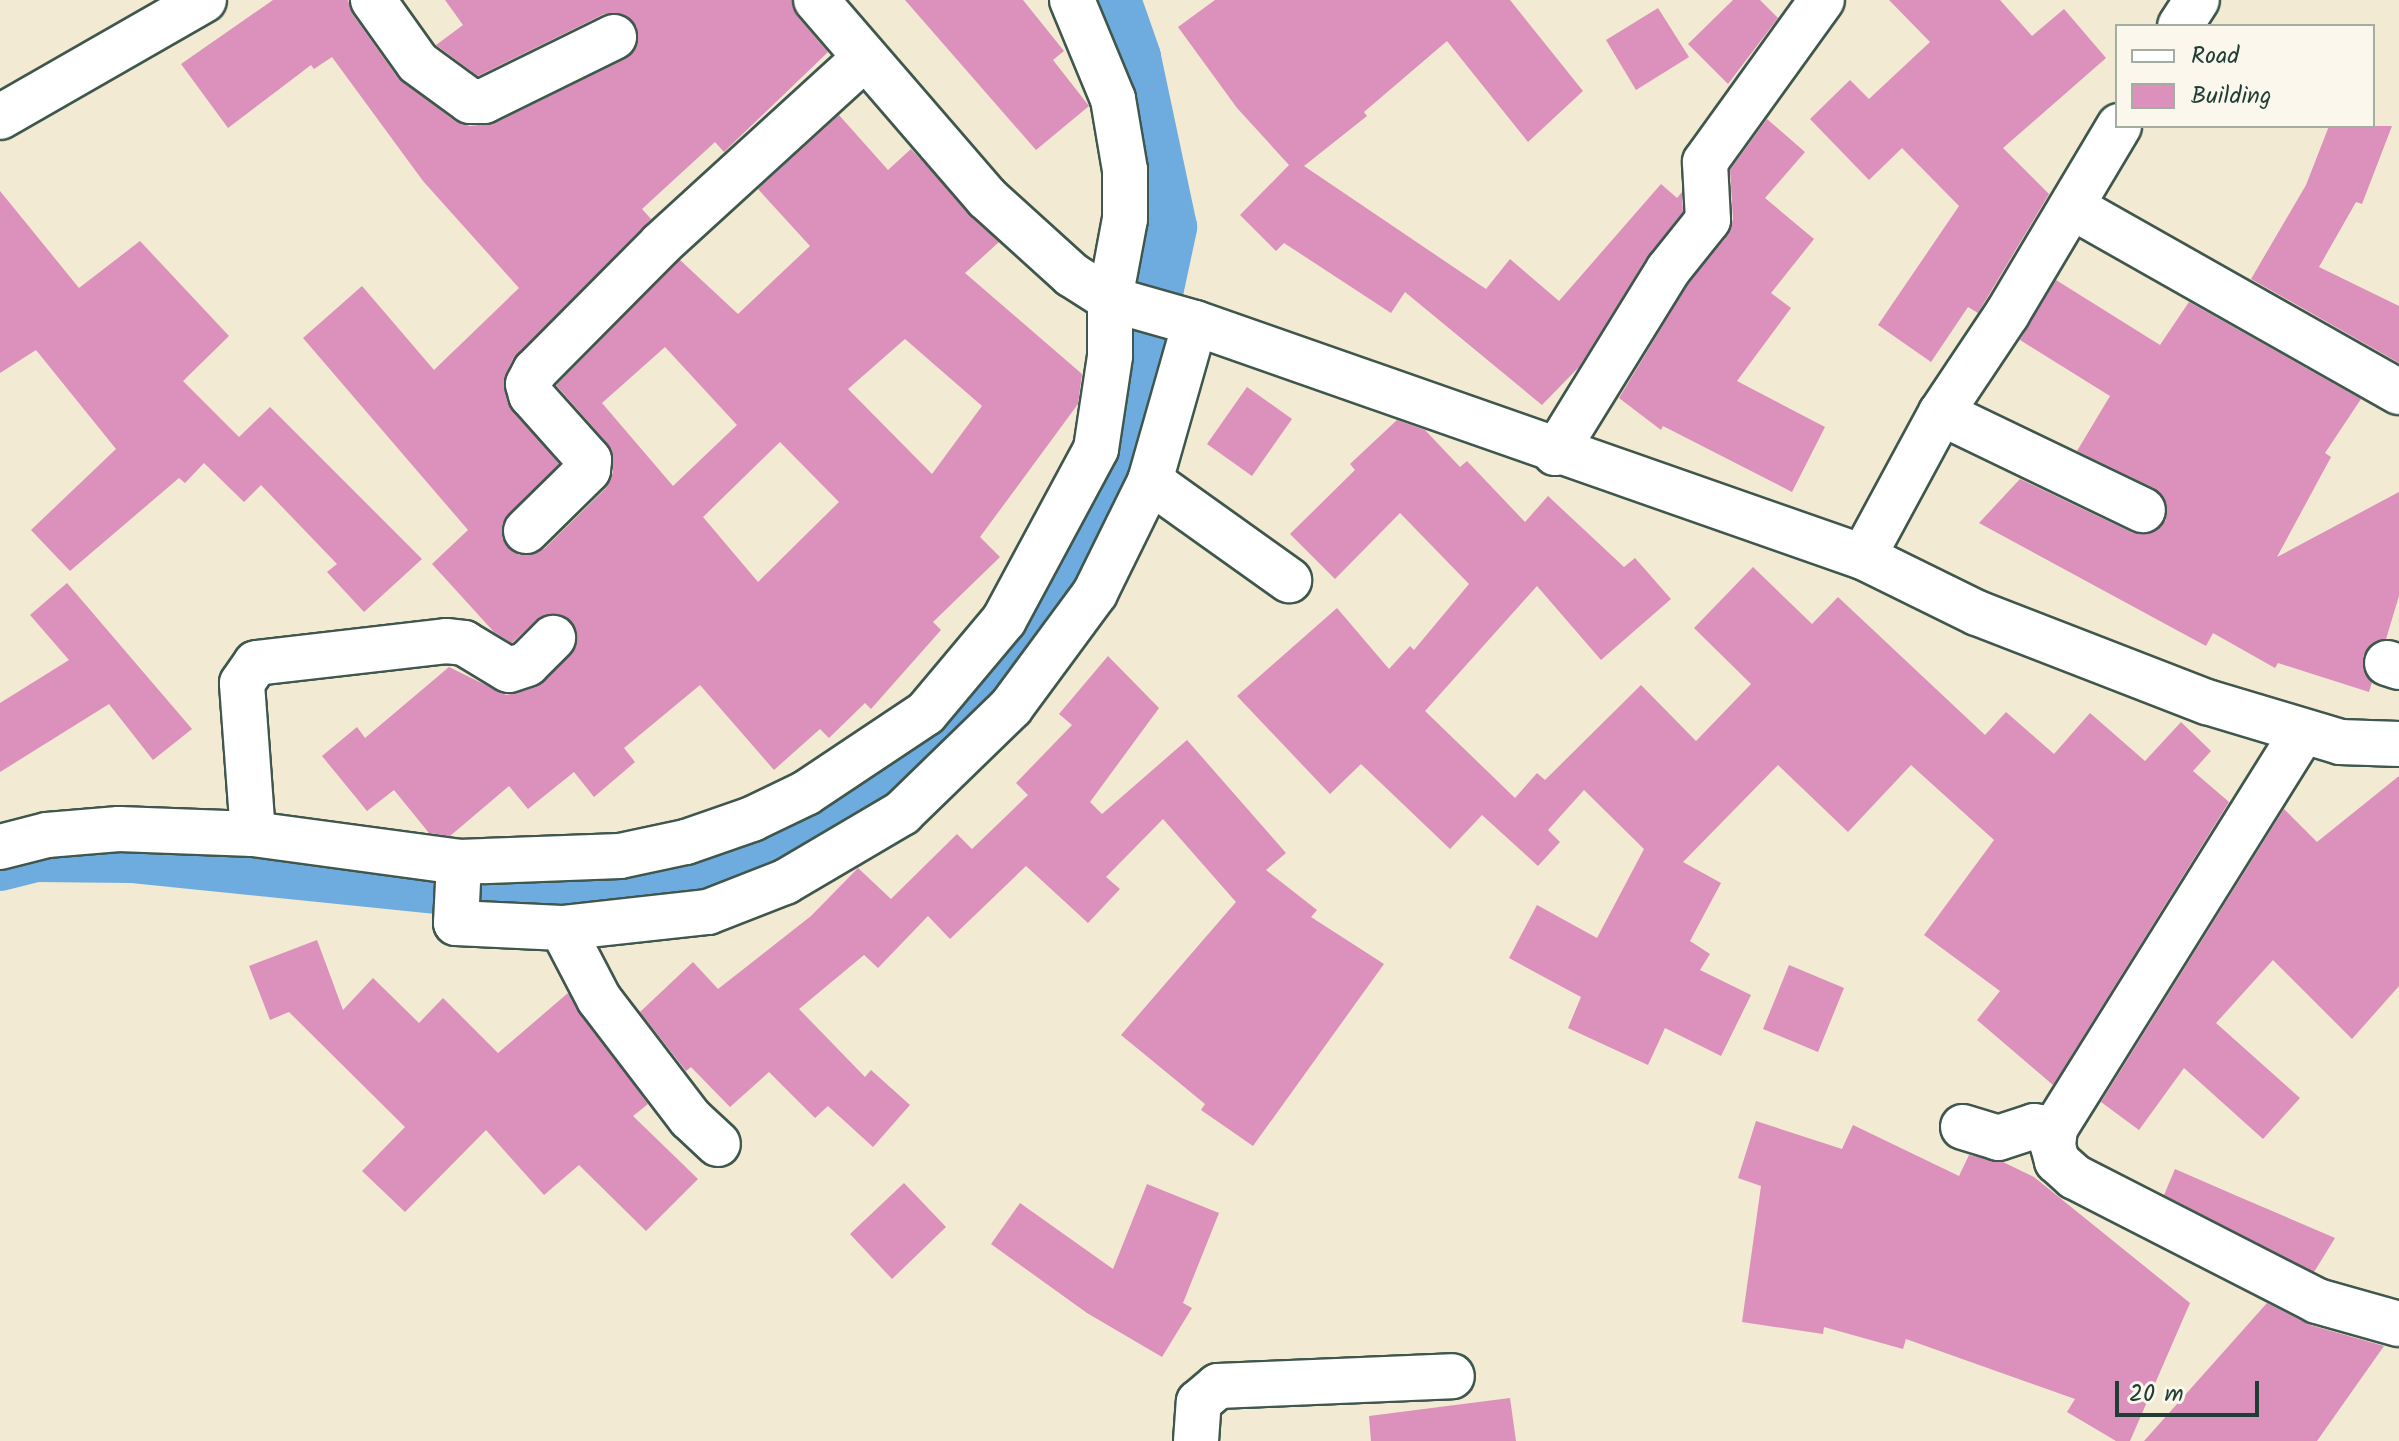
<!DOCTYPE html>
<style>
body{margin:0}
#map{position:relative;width:2399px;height:1441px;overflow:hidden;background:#f2ead2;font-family:Kalam,sans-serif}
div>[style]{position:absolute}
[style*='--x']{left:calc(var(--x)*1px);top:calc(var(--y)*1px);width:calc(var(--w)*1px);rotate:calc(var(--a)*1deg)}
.canal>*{height:50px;margin:-25px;padding:0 25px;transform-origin:25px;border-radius:25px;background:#6eace0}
.building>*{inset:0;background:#dc90bc}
.roads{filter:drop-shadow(2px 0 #3f574c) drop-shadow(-2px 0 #3f574c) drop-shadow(0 2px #3f574c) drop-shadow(0 -2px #3f574c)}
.minor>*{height:44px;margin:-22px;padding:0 22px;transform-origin:22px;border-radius:22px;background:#fff}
span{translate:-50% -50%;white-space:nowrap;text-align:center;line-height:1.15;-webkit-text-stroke:6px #fbf7ec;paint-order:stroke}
.legend{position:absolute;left:2115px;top:24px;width:260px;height:104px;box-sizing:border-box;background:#fbf7ec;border:2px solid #a3ada2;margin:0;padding:10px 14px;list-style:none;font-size:24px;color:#1f3d34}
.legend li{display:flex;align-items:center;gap:16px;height:40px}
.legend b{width:40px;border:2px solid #a3ada2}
.scale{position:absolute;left:2115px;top:1381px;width:144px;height:36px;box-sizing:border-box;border:4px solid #1f3d34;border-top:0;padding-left:10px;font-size:24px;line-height:28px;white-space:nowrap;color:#1f3d34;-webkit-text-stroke:6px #fbf7ec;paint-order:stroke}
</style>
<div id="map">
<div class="canal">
<div style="--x:0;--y:866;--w:37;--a:-14"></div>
<div style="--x:36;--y:857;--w:95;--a:0.6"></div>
<div style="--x:131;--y:858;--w:375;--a:5.8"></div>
<div style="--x:504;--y:896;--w:144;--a:-4"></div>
<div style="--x:648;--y:886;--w:202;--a:-22.4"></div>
<div style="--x:835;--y:809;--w:197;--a:-38.2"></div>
<div style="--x:990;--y:687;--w:235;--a:-57.5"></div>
<div style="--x:1116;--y:489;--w:268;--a:-77.9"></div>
<div style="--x:1172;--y:227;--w:174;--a:-102"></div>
<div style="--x:1136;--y:57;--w:60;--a:-109.3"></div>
</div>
<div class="building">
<div style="clip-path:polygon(evenodd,273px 0,348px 0,353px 15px,398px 78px,455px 121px,470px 126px,495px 123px,625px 59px,635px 50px,637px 27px,627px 16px,604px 14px,478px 76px,436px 45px,463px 25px,445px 0,792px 0,797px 16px,828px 52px,724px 152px,715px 142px,642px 209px,651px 219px,513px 359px,506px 373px,507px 402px,559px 464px,502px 524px,502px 538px,519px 555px,544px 549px,606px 488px,613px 472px,608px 444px,556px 385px,680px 260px,738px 314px,810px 246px,758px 189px,839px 115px,888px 170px,911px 149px,999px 242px,965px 273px,1082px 374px,1078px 404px,980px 537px,1000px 557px,933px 622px,941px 630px,871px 709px,865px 703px,829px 738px,820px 729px,774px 770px,700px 685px,624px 748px,635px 762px,594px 797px,574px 772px,528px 809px,509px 786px,450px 836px,429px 833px,394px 790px,367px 811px,322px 756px,357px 727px,365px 738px,449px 667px,506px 695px,536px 687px,571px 655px,577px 632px,559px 614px,536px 620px,512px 643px,494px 632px,432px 564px,468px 530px,303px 338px,362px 286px,434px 370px,519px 288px,423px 181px,332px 57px,314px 69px,311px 65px,228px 128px,181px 64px,273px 0,905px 339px,982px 406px,932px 474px,848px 389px,905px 339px,273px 0,665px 347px,737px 425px,673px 486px,602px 403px,665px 347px,273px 0,780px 442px,839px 502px,758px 582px,703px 517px,780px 442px)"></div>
<div style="clip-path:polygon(905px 0,1023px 0,1064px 51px,1053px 60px,1089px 106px,1036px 150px)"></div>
<div style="clip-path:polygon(1215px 0,1510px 0,1583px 91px,1528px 142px,1447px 41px,1364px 112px,1367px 116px,1304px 166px,1486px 289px,1510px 259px,1559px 301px,1661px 184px,1677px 198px,1682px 192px,1683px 212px,1647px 257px,1579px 367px,1542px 405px,1405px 292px,1391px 313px,1284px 243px,1276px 251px,1240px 215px,1289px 165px,1237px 108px,1178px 27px)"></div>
<div style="clip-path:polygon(1733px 0,1760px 0,1778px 18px,1728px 84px,1688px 44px)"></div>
<div style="clip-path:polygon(1889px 0,2000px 0,2032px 36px,2064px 9px,2106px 58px,2003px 148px,2049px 194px,1978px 313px,1968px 307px,1931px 362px,1878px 325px,1959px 206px,1902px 148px,1869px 180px,1810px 119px,1850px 80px,1869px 99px,1930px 42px)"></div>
<div style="clip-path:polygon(1658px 8px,1689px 57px,1636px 90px,1606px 40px)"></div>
<div style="clip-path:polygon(1767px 119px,1805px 152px,1765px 198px,1814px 239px,1771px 293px,1791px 308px,1737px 381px,1825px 427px,1792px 492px,1663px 426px,1661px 430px,1619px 398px,1688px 284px,1728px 235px,1733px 219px,1730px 170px)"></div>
<div style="clip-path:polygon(2329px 126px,2392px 126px,2362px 204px,2356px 202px,2319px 267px,2399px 306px,2399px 363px,2251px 279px,2306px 185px)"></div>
<div style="clip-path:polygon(0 191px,79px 288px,140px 241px,229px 336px,183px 381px,239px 437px,270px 407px,422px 559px,364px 612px,327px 572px,337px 564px,261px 485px,244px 502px,204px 463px,185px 483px,179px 478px,70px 571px,31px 530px,116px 449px,36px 350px,0 373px)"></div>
<div style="clip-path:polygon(2056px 280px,2160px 345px,2189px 302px,2361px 399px,2325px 453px,2331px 457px,2277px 557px,2399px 492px,2399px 596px,2386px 639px,2371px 644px,2363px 656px,2363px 669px,2372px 682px,2369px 692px,2278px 663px,2275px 668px,2213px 633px,2206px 646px,1979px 523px,2020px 479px,2133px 533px,2156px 531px,2166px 520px,2164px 497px,2154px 488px,2077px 451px,2110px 396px,2020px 340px)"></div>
<div style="clip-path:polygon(1247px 387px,1292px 419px,1252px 476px,1207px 444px)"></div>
<div style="clip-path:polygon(1397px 420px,1425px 430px,1460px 467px,1467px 461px,1525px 522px,1548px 496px,1624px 567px,1635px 558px,1671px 599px,1601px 660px,1537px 586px,1425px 711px,1515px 798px,1537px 773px,1545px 780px,1641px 685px,1696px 741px,1751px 684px,1694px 628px,1753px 567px,1812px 624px,1838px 597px,1985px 735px,2006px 712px,2054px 754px,2090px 713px,2145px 761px,2181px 722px,2211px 751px,2193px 771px,2229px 802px,2053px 1085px,1977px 1020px,2000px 991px,1924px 935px,1994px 840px,1911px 765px,1848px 832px,1778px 765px,1683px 862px,1721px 883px,1690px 941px,1710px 954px,1700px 970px,1751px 995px,1721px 1056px,1665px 1028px,1648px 1065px,1568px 1028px,1581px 997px,1509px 958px,1537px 905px,1597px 938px,1644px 849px,1584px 790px,1548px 830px,1560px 842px,1538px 866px,1482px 815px,1450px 849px,1361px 764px,1330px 794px,1237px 696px,1337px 608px,1389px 669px,1410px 646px,1414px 650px,1469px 584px,1400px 513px,1335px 579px,1290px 534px,1355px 470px,1350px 464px)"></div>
<div style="clip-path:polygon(67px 583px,192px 729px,153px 760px,109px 704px,0 772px,0 703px,69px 660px,30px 615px)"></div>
<div style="clip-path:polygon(1108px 656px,1159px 708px,1090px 802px,1102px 814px,1187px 740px,1286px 853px,1266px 870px,1317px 910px,1311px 917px,1384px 964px,1253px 1146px,1201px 1110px,1205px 1104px,1121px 1035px,1236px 902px,1163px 819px,1106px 877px,1120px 889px,1088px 923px,1026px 866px,950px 939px,928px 916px,878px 968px,864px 955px,799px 1009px,865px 1077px,871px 1070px,910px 1105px,873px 1147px,828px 1106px,815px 1118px,769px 1072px,730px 1107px,691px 1067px,686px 1071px,640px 1012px,693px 962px,718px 989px,811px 916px,858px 868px,891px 899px,957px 834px,972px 849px,1028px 795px,1016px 783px,1072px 725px,1059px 714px)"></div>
<div style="clip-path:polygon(2399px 776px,2399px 986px,2352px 1039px,2273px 960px,2216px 1023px,2300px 1098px,2263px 1139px,2184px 1068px,2139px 1130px,2101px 1102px,2284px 809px,2317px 842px)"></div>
<div style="clip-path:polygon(317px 940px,343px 1010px,373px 978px,419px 1023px,443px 998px,498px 1053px,568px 993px,648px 1104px,633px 1116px,698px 1179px,646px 1231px,579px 1165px,544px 1195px,486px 1130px,405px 1212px,362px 1171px,405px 1127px,289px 1012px,270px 1020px,249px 966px)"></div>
<div style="clip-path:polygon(1789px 965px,1844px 988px,1818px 1052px,1763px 1029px)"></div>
<div style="clip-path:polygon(1756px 1121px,1842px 1149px,1853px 1125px,1959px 1176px,1969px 1155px,2003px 1162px,2034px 1177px,2190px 1303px,2130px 1441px,2116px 1441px,2067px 1412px,2075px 1399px,1906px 1339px,1903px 1349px,1824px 1327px,1823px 1334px,1742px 1322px,1761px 1186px,1738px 1178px)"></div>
<div style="clip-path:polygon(2175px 1169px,2237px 1196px,2335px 1238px,2314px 1272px,2164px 1195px)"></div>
<div style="clip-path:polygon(904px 1183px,946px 1227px,892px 1279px,850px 1234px)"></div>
<div style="clip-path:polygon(1147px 1184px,1219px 1213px,1183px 1303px,1192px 1308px,1162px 1357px,1087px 1313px,991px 1244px,1020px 1203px,1113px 1269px)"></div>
<div style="clip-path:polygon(2267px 1303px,2310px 1325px,2384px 1346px,2317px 1441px,2144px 1441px)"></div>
<div style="clip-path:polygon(1510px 1398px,1516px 1441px,1371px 1441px,1369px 1416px)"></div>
</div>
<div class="roads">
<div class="minor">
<div style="--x:373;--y:0;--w:77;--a:54.5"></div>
<div style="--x:418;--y:63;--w:64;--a:36.2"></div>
<div style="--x:470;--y:101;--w:14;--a:0"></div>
<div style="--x:484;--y:101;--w:145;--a:-26.2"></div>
<div style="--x:816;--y:0;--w:262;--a:49.2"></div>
<div style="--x:987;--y:198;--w:115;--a:42.2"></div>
<div style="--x:1072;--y:275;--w:45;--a:32.3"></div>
<div style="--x:1110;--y:299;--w:88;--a:15.8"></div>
<div style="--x:1195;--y:323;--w:708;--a:19.31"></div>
<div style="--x:1863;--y:557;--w:127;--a:26.2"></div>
<div style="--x:1977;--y:613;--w:247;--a:21.2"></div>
<div style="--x:2207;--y:702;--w:139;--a:16.7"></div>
<div style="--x:2340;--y:742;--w:59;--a:1.9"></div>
<div style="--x:2180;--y:26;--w:31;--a:-57"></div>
<div style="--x:0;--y:117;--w:235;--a:-29.8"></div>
<div style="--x:2072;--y:207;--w:376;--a:29.5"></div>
<div style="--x:1941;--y:413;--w:224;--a:25.7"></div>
<div style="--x:1555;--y:453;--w:215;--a:-58.3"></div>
<div style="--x:1668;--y:270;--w:64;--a:-51.3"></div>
<div style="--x:1708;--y:220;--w:58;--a:-93"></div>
<div style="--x:1705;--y:162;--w:200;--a:-54.2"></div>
<div style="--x:1150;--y:481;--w:171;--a:35.5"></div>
<div style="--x:526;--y:531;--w:87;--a:-44.5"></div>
<div style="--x:588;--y:470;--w:10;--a:-84"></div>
<div style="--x:589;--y:460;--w:87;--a:-131.7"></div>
<div style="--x:531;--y:395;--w:11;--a:-105"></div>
<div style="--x:528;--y:384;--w:15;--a:-62"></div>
<div style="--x:535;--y:371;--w:179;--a:-45.2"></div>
<div style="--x:661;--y:244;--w:276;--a:-42.4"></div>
<div style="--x:1863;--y:557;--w:164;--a:-61.6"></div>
<div style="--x:1941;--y:413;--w:119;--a:-56.3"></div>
<div style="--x:2007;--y:314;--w:219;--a:-59.2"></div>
<div style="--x:2387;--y:663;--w:13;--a:18"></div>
<div style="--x:2302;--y:733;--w:467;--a:122"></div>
<div style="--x:2055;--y:1129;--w:17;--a:97"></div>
<div style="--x:2053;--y:1146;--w:16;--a:75"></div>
<div style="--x:2057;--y:1161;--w:24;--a:42"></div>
<div style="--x:2075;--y:1177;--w:272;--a:27.1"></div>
<div style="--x:2317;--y:1301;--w:85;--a:15.7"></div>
<div style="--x:253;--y:834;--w:151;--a:-94.2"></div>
<div style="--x:242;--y:683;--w:24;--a:-55"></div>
<div style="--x:256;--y:663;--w:191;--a:-6.6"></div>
<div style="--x:446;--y:641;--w:18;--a:6"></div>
<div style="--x:464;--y:643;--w:52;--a:31"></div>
<div style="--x:509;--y:670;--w:19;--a:-18"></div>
<div style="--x:527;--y:664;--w:37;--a:-45"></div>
<div style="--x:0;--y:847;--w:49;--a:-14.3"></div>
<div style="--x:47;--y:835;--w:72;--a:-4.8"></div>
<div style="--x:119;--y:829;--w:134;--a:2.1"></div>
<div style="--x:253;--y:834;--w:208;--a:7.7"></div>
<div style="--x:459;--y:862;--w:161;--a:-2.1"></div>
<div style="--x:620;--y:856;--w:67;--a:-12"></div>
<div style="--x:686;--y:842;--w:70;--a:-19.2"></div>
<div style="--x:752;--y:819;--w:60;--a:-25.7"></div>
<div style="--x:806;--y:793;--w:144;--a:-33.7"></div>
<div style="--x:926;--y:713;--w:121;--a:-50"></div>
<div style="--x:1004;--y:620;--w:194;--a:-61.7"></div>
<div style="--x:1096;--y:449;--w:94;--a:-81.4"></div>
<div style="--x:1110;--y:356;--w:57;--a:-90"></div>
<div style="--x:1110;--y:299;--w:81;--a:-79.4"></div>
<div style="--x:1125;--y:219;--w:49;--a:-90"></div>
<div style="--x:1125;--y:170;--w:72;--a:-99.6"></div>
<div style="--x:1113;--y:99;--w:107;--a:-112.5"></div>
<div style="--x:459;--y:862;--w:61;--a:92.8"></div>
<div style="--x:456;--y:923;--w:106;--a:2.7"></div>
<div style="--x:562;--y:928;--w:147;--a:-6.3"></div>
<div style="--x:708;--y:912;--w:83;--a:-21.3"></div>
<div style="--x:785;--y:882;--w:136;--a:-30.5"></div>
<div style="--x:902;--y:813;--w:152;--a:-44.2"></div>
<div style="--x:1011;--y:707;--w:142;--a:-53.6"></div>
<div style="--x:1095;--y:593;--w:125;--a:-63.8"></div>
<div style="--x:1150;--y:481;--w:164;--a:-74.1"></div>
<div style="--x:562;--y:928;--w:80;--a:62.5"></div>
<div style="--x:599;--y:999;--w:150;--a:52.6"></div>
<div style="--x:690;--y:1118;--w:38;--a:43"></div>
<div style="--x:1963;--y:1127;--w:37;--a:17"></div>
<div style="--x:1998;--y:1138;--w:38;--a:-18"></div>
<div style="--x:2034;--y:1126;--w:21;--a:8"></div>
<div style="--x:1196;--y:1441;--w:39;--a:-86"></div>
<div style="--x:1199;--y:1402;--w:25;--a:-40"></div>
<div style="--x:1218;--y:1386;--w:234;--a:-2.4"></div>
</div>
</div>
<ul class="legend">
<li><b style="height:10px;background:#fff"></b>Road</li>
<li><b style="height:22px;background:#dc90bc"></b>Building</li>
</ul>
<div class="scale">20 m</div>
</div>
